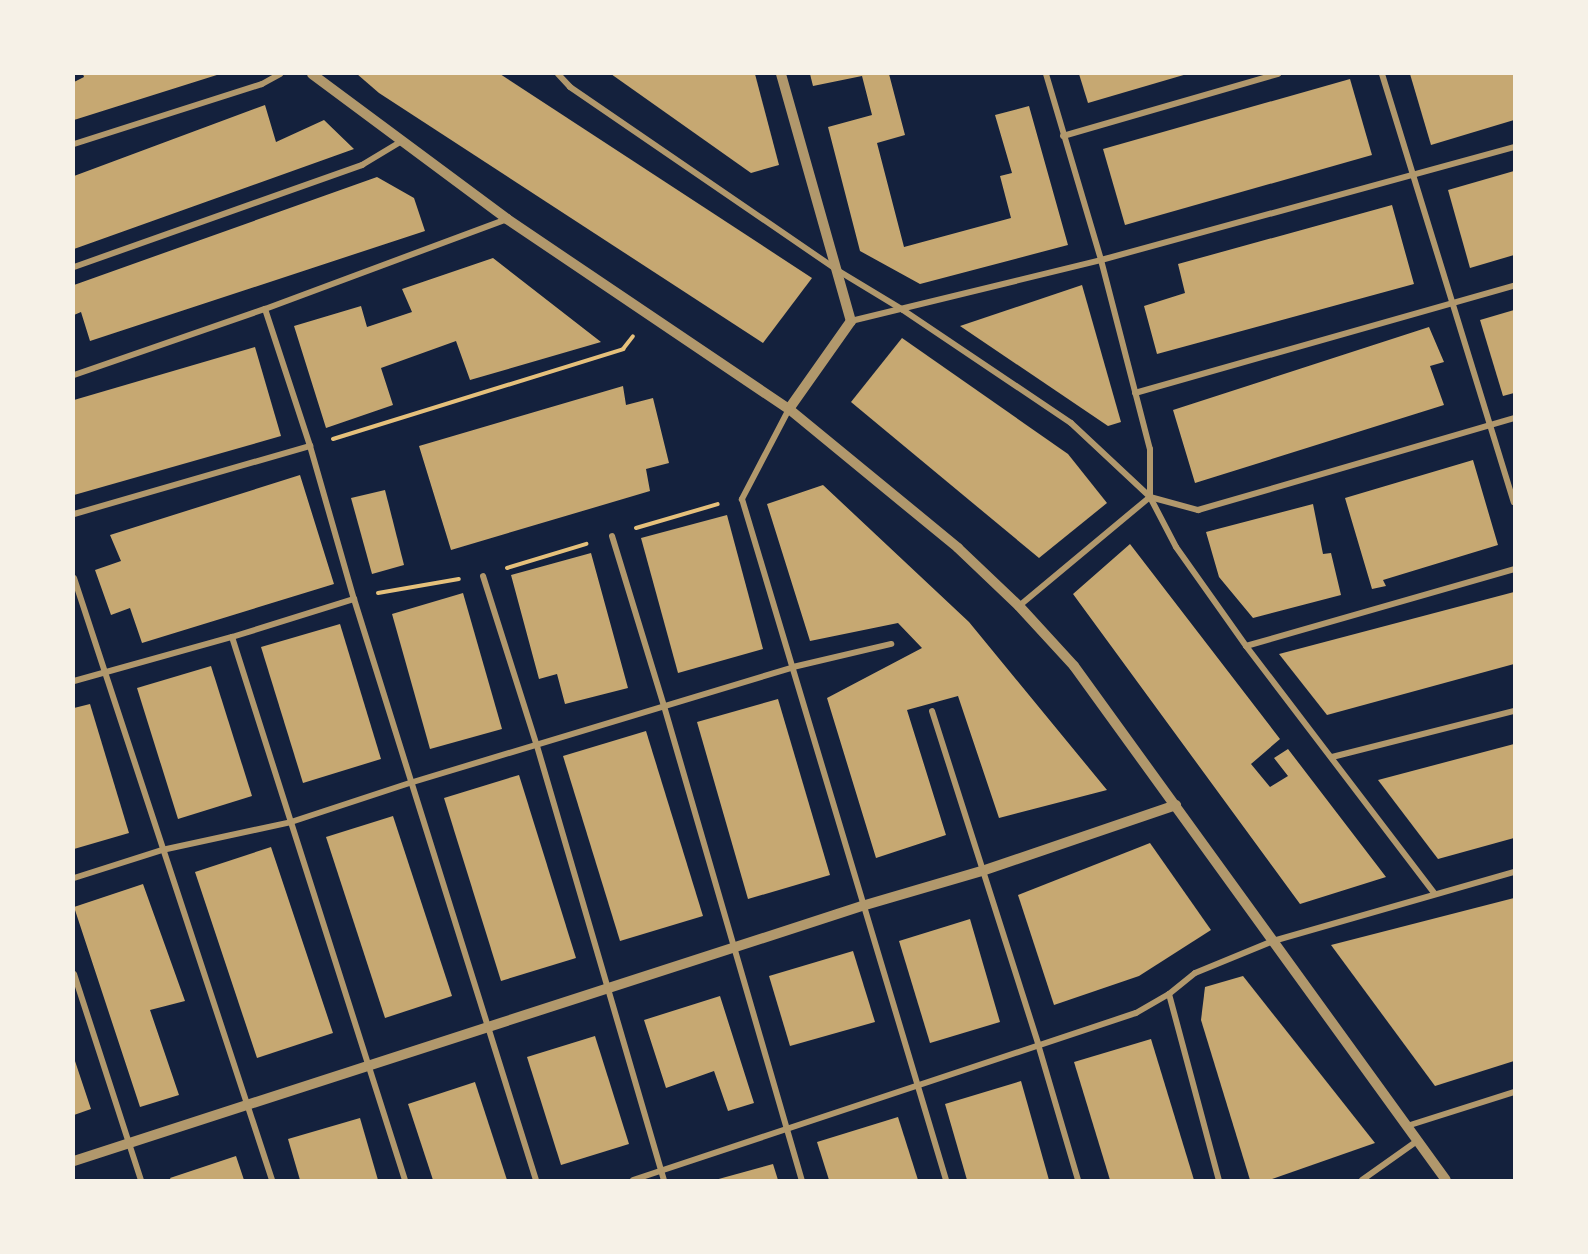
<!DOCTYPE html>
<style>
body{margin:0}
#map{position:relative;width:1588px;height:1254px;overflow:hidden;background:#14213d;font-family:"Space Grotesk",sans-serif}
div>[style]{position:absolute}
[style*='--x']{left:calc(var(--x)*1px);top:calc(var(--y)*1px);width:calc(var(--w)*1px);rotate:calc(var(--a)*1deg)}
.building>*{inset:0;background:#c6a872}
.path>*{height:4px;margin:-2px;padding:0 2px;transform-origin:2px;border-radius:2px;background:#e5c07b}
.minor>*{height:6px;margin:-3px;padding:0 3px;transform-origin:3px;border-radius:3px;background:#b1986c}
.tertiary>*{height:10px;margin:-5px;padding:0 5px;transform-origin:5px;border-radius:5px;background:#b1986c}
span{translate:-50% -50%;white-space:nowrap;text-align:center;line-height:1.15;-webkit-text-stroke:4.5px #f6f1e7;paint-order:stroke}
.frame{position:absolute;inset:0;border:75px solid #f6f1e7;pointer-events:none}
</style>
<div id="map">
<div class="building">
<div style="clip-path:polygon(83px 74px,220px 74px,74px 120px,74px 82px,84px 77px)"></div>
<div style="clip-path:polygon(357px 74px,500px 74px,812px 278px,763px 343px,379px 93px)"></div>
<div style="clip-path:polygon(611px 74px,755px 74px,779px 165px,751px 173px)"></div>
<div style="clip-path:polygon(810px 74px,889px 74px,905px 135px,877px 143px,904px 247px,1011px 218px,1000px 176px,1012px 173px,995px 115px,1029px 106px,1068px 245px,920px 284px,860px 251px,828px 127px,872px 115px,862px 76px,813px 86px)"></div>
<div style="clip-path:polygon(1079px 74px,1187px 74px,1088px 103px)"></div>
<div style="clip-path:polygon(1410px 74px,1514px 74px,1514px 120px,1431px 145px)"></div>
<div style="clip-path:polygon(1350px 79px,1372px 155px,1125px 225px,1103px 149px)"></div>
<div style="clip-path:polygon(265px 105px,276px 142px,324px 120px,354px 149px,74px 249px,74px 176px)"></div>
<div style="clip-path:polygon(1514px 171px,1514px 255px,1470px 268px,1448px 190px)"></div>
<div style="clip-path:polygon(377px 177px,414px 198px,425px 231px,90px 341px,81px 312px,74px 315px,74px 285px)"></div>
<div style="clip-path:polygon(1392px 205px,1414px 284px,1157px 354px,1144px 306px,1185px 293px,1178px 264px)"></div>
<div style="clip-path:polygon(493px 258px,601px 342px,470px 380px,456px 341px,381px 368px,393px 405px,326px 428px,294px 326px,361px 306px,367px 327px,412px 312px,402px 289px)"></div>
<div style="clip-path:polygon(1082px 285px,1121px 422px,1108px 426px,960px 326px)"></div>
<div style="clip-path:polygon(1514px 310px,1514px 393px,1503px 396px,1480px 320px)"></div>
<div style="clip-path:polygon(1429px 327px,1444px 362px,1430px 366px,1444px 405px,1195px 483px,1173px 410px)"></div>
<div style="clip-path:polygon(902px 338px,1068px 454px,1107px 503px,1039px 558px,851px 402px)"></div>
<div style="clip-path:polygon(255px 347px,281px 436px,74px 495px,74px 400px)"></div>
<div style="clip-path:polygon(623px 386px,626px 405px,653px 398px,669px 463px,646px 469px,650px 491px,451px 550px,419px 446px)"></div>
<div style="clip-path:polygon(1473px 460px,1498px 545px,1383px 580px,1386px 586px,1372px 589px,1345px 498px)"></div>
<div style="clip-path:polygon(300px 475px,334px 584px,142px 643px,130px 608px,111px 615px,95px 570px,121px 561px,110px 535px)"></div>
<div style="clip-path:polygon(823px 485px,969px 622px,1107px 790px,999px 818px,958px 696px,907px 710px,946px 835px,876px 858px,827px 698px,922px 648px,898px 623px,810px 641px,767px 504px)"></div>
<div style="clip-path:polygon(385px 490px,404px 565px,372px 574px,351px 498px)"></div>
<div style="clip-path:polygon(1313px 504px,1323px 554px,1331px 553px,1341px 595px,1253px 618px,1219px 577px,1206px 532px)"></div>
<div style="clip-path:polygon(727px 515px,763px 649px,678px 673px,641px 538px)"></div>
<div style="clip-path:polygon(1130px 544px,1280px 739px,1251px 764px,1270px 787px,1288px 776px,1274px 758px,1288px 749px,1386px 877px,1300px 904px,1073px 594px)"></div>
<div style="clip-path:polygon(591px 553px,628px 688px,565px 704px,557px 674px,539px 679px,511px 575px)"></div>
<div style="clip-path:polygon(1514px 592px,1514px 664px,1327px 715px,1279px 654px)"></div>
<div style="clip-path:polygon(463px 593px,502px 729px,430px 749px,392px 614px)"></div>
<div style="clip-path:polygon(340px 624px,381px 759px,303px 783px,261px 647px)"></div>
<div style="clip-path:polygon(211px 666px,252px 796px,178px 819px,137px 688px)"></div>
<div style="clip-path:polygon(778px 699px,830px 875px,748px 899px,697px 722px)"></div>
<div style="clip-path:polygon(90px 704px,129px 833px,74px 849px,74px 708px)"></div>
<div style="clip-path:polygon(646px 731px,703px 916px,620px 941px,563px 756px)"></div>
<div style="clip-path:polygon(1514px 744px,1514px 838px,1438px 859px,1378px 780px)"></div>
<div style="clip-path:polygon(519px 775px,576px 958px,501px 981px,444px 798px)"></div>
<div style="clip-path:polygon(393px 816px,452px 996px,385px 1018px,326px 837px)"></div>
<div style="clip-path:polygon(1150px 843px,1211px 930px,1139px 976px,1054px 1005px,1018px 895px)"></div>
<div style="clip-path:polygon(271px 847px,333px 1033px,257px 1058px,195px 872px)"></div>
<div style="clip-path:polygon(143px 884px,185px 1001px,150px 1010px,179px 1095px,140px 1107px,74px 907px)"></div>
<div style="clip-path:polygon(1514px 898px,1514px 1061px,1435px 1086px,1331px 945px)"></div>
<div style="clip-path:polygon(970px 919px,1000px 1022px,930px 1043px,899px 941px)"></div>
<div style="clip-path:polygon(853px 951px,875px 1022px,790px 1046px,769px 976px)"></div>
<div style="clip-path:polygon(1243px 976px,1375px 1143px,1269px 1180px,1250px 1180px,1201px 1020px,1205px 987px)"></div>
<div style="clip-path:polygon(720px 996px,754px 1103px,728px 1111px,714px 1071px,666px 1088px,644px 1020px)"></div>
<div style="clip-path:polygon(595px 1036px,629px 1144px,561px 1165px,527px 1057px)"></div>
<div style="clip-path:polygon(1151px 1039px,1194px 1180px,1110px 1180px,1074px 1062px)"></div>
<div style="clip-path:polygon(74px 1058px,91px 1109px,74px 1115px)"></div>
<div style="clip-path:polygon(1021px 1081px,1049px 1180px,967px 1180px,945px 1104px)"></div>
<div style="clip-path:polygon(475px 1082px,507px 1180px,433px 1180px,408px 1104px)"></div>
<div style="clip-path:polygon(898px 1117px,918px 1180px,829px 1180px,817px 1142px)"></div>
<div style="clip-path:polygon(360px 1118px,378px 1180px,300px 1180px,288px 1139px)"></div>
<div style="clip-path:polygon(236px 1156px,244px 1180px,171px 1180px,170px 1178px)"></div>
<div style="clip-path:polygon(773px 1164px,778px 1180px,715px 1180px)"></div>
</div>
<div class="path">
<div style="--x:333;--y:439;--w:304;--a:-17.2"></div>
<div style="--x:623;--y:349;--w:16;--a:-52"></div>
<div style="--x:636;--y:528;--w:85;--a:-16.3"></div>
<div style="--x:507;--y:568;--w:83;--a:-16.9"></div>
<div style="--x:378;--y:593;--w:82;--a:-9.8"></div>
</div>
<div class="minor">
<div style="--x:558;--y:74;--w:18;--a:47"></div>
<div style="--x:570;--y:87;--w:324;--a:34.4"></div>
<div style="--x:837;--y:270;--w:77;--a:31.2"></div>
<div style="--x:903;--y:310;--w:202;--a:33.9"></div>
<div style="--x:1071;--y:423;--w:108;--a:43.1"></div>
<div style="--x:1150;--y:497;--w:56;--a:62.5"></div>
<div style="--x:1176;--y:547;--w:121;--a:54.7"></div>
<div style="--x:1246;--y:646;--w:310;--a:52.7"></div>
<div style="--x:1046;--y:74;--w:194;--a:73.5"></div>
<div style="--x:1101;--y:260;--w:195;--a:75.5"></div>
<div style="--x:1150;--y:449;--w:48;--a:90"></div>
<div style="--x:1382;--y:74;--w:448;--a:72.9"></div>
<div style="--x:1063;--y:136;--w:224;--a:-16.1"></div>
<div style="--x:74;--y:144;--w:197;--a:-17.7"></div>
<div style="--x:262;--y:84;--w:21;--a:-29"></div>
<div style="--x:74;--y:267;--w:306;--a:-19.5"></div>
<div style="--x:362;--y:165;--w:47;--a:-31"></div>
<div style="--x:265;--y:309;--w:144;--a:71.8"></div>
<div style="--x:310;--y:446;--w:159;--a:74"></div>
<div style="--x:354;--y:599;--w:609;--a:72.61"></div>
<div style="--x:851;--y:321;--w:257;--a:-13.7"></div>
<div style="--x:1101;--y:260;--w:428;--a:-15.3"></div>
<div style="--x:74;--y:375;--w:202;--a:-19.1"></div>
<div style="--x:265;--y:309;--w:258;--a:-20.4"></div>
<div style="--x:1135;--y:393;--w:394;--a:-15.8"></div>
<div style="--x:789;--y:409;--w:102;--a:117.6"></div>
<div style="--x:742;--y:499;--w:711;--a:73.32"></div>
<div style="--x:1150;--y:497;--w:50;--a:15.2"></div>
<div style="--x:1198;--y:510;--w:329;--a:-16.2"></div>
<div style="--x:74;--y:514;--w:246;--a:-16.1"></div>
<div style="--x:612;--y:536;--w:178;--a:73"></div>
<div style="--x:664;--y:706;--w:494;--a:73.8"></div>
<div style="--x:483;--y:576;--w:178;--a:72.4"></div>
<div style="--x:537;--y:746;--w:452;--a:73.7"></div>
<div style="--x:74;--y:578;--w:634;--a:71.79"></div>
<div style="--x:1019;--y:606;--w:170;--a:-39.8"></div>
<div style="--x:232;--y:637;--w:570;--a:72.33"></div>
<div style="--x:1246;--y:646;--w:279;--a:-16"></div>
<div style="--x:74;--y:681;--w:164;--a:-15.6"></div>
<div style="--x:232;--y:637;--w:128;--a:-17.3"></div>
<div style="--x:932;--y:711;--w:349;--a:72.3"></div>
<div style="--x:1038;--y:1044;--w:142;--a:73.6"></div>
<div style="--x:1332;--y:757;--w:188;--a:-14.2"></div>
<div style="--x:74;--y:878;--w:92;--a:-17.7"></div>
<div style="--x:162;--y:850;--w:132;--a:-12.2"></div>
<div style="--x:291;--y:822;--w:128;--a:-18.2"></div>
<div style="--x:413;--y:782;--w:397;--a:-16.8"></div>
<div style="--x:793;--y:667;--w:101;--a:-13.2"></div>
<div style="--x:74;--y:974;--w:217;--a:72"></div>
<div style="--x:1169;--y:994;--w:193;--a:75"></div>
<div style="--x:1407;--y:1126;--w:112;--a:-17.6"></div>
<div style="--x:633;--y:1180;--w:530;--a:-18.37"></div>
<div style="--x:1136;--y:1013;--w:38;--a:-30"></div>
<div style="--x:1169;--y:994;--w:33;--a:-39"></div>
<div style="--x:1195;--y:973;--w:84;--a:-22.3"></div>
<div style="--x:1273;--y:941;--w:251;--a:-16"></div>
<div style="--x:1362;--y:1180;--w:67;--a:-35.3"></div>
</div>
<div class="tertiary">
<div style="--x:312;--y:74;--w:243;--a:36.6"></div>
<div style="--x:507;--y:219;--w:340;--a:34"></div>
<div style="--x:789;--y:409;--w:219;--a:39.4"></div>
<div style="--x:958;--y:548;--w:84;--a:43.6"></div>
<div style="--x:1019;--y:606;--w:81;--a:47.5"></div>
<div style="--x:1074;--y:666;--w:634;--a:54.11"></div>
<div style="--x:781;--y:74;--w:257;--a:74.2"></div>
<div style="--x:851;--y:321;--w:108;--a:125.2"></div>
<div style="--x:74;--y:1161;--w:828;--a:-17.93"></div>
<div style="--x:862;--y:906;--w:125;--a:-16.3"></div>
<div style="--x:982;--y:871;--w:205;--a:-18.8"></div>
</div>
<div class="frame"></div>
</div>
